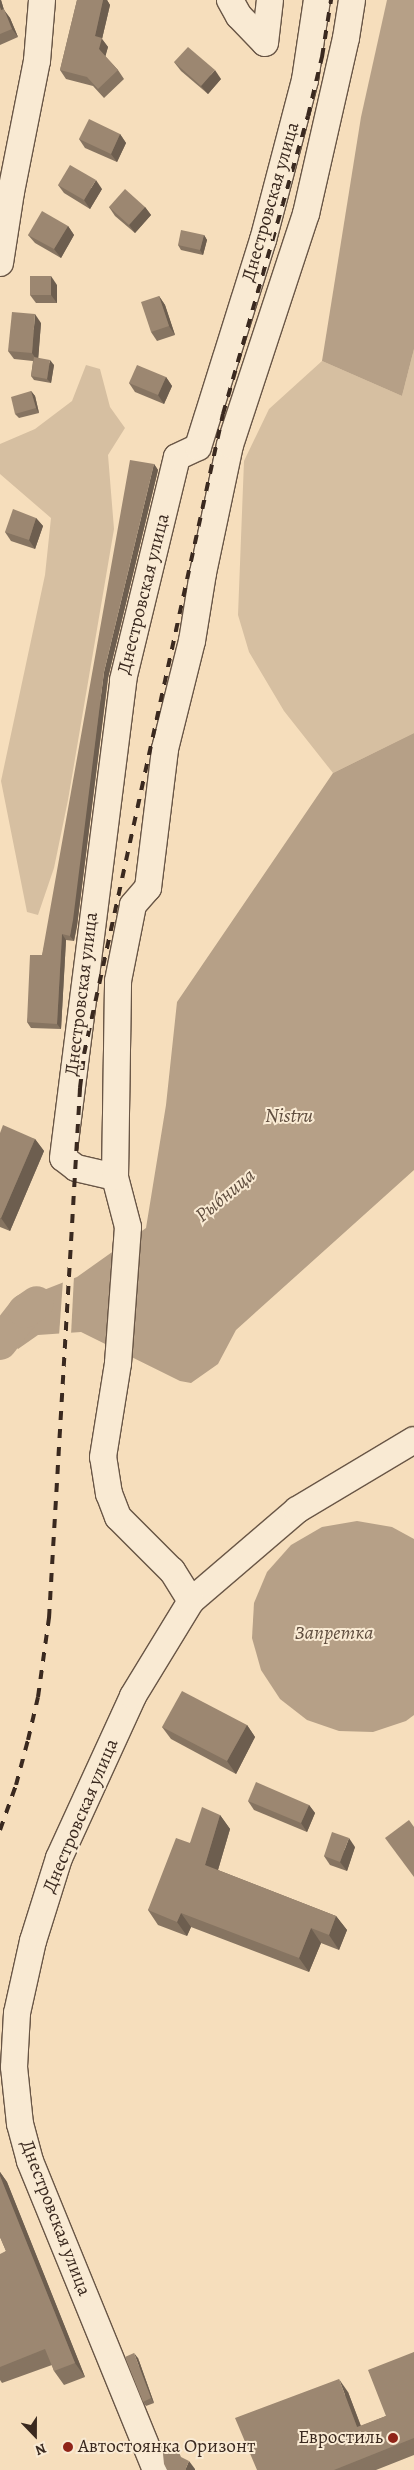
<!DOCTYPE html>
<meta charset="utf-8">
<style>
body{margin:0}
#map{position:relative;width:414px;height:2470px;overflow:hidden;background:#f6debc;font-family:Alegreya,serif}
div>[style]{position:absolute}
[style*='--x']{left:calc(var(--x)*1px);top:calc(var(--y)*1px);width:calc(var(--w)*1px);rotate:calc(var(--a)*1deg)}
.green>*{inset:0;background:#d6bfa1}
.water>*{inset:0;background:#b6a087}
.pier>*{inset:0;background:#f6debc}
.river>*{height:34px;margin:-17px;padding:0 17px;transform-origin:17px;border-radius:17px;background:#b6a087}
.roads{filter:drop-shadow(1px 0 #695646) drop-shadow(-1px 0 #695646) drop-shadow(0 1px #695646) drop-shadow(0 -1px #695646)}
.minor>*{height:26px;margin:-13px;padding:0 13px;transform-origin:13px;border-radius:13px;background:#f9ead3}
.rail>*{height:4px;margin-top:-2px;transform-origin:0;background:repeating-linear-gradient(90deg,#3a291f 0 9px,transparent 0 18px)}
.wall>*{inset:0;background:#867461}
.shaded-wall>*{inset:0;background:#6d5e4f}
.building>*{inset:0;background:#9c8771}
.dots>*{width:14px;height:14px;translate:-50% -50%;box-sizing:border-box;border:2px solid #f9ead3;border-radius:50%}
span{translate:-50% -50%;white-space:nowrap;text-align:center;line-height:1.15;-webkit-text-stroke:4px #f9ead3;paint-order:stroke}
.street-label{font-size:19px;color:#3a291f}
.poi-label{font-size:19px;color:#3a291f}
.right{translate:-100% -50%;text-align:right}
.left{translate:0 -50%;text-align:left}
.water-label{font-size:20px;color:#5f4d3e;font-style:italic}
.north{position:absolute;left:10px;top:2410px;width:50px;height:50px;-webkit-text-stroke:4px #f9ead3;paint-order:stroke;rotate:158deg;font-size:14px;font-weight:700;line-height:20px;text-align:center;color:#3a291f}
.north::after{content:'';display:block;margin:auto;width:18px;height:22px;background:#3a291f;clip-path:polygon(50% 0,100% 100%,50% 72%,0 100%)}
</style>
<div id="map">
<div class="green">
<div style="clip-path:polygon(414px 349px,414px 733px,333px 773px,284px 711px,249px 652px,238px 615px,244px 461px,269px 409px,322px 361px,402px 396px)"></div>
<div style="clip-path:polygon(86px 365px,100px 369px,110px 407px,125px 428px,108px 455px,114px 529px,68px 800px,54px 868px,38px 915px,27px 912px,1px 781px,45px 575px,51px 518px,0 474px,0 444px,35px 429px,72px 401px)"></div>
</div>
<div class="water">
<div style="clip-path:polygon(387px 0,414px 0,414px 349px,402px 396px,322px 361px,361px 117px)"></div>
<div style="clip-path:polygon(414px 733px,414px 1170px,236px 1330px,218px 1364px,191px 1383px,180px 1381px,81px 1332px,38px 1335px,18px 1349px,0 1329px,0 1321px,31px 1295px,77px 1277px,146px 1228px,166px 1105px,177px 1002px,333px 773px)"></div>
<div style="clip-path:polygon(357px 1521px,392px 1527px,414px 1539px,414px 1715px,406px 1721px,373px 1732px,339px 1731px,307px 1720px,280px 1699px,261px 1670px,252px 1638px,254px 1603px,267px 1572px,291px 1545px,322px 1527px)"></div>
</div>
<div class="pier">
<div style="clip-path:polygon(74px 1276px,71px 1335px,59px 1336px,63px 1280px)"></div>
</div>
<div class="river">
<div style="--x:0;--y:1343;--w:41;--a:-52"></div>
<div style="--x:25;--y:1311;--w:14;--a:-34"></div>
</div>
<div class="roads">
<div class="minor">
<div style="--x:230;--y:0;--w:18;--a:61"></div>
<div style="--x:239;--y:16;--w:37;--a:46"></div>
<div style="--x:265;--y:43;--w:43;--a:-83.4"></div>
<div style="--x:0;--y:263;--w:72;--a:-81.2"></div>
<div style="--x:11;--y:192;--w:134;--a:-78.8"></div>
<div style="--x:37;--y:61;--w:61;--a:-85.3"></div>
<div style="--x:115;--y:1177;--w:40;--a:-167"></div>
<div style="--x:76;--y:1168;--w:16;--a:-142"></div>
<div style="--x:63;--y:1158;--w:482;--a:-82.8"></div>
<div style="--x:123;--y:680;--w:229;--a:-76.4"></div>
<div style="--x:177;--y:457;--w:23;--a:-25"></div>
<div style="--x:198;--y:447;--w:217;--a:-72.6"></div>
<div style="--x:263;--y:240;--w:165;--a:-75.3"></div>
<div style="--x:305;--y:80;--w:81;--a:-81.5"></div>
<div style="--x:191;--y:1601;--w:140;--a:-40.6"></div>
<div style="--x:297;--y:1510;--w:136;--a:-30.9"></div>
<div style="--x:156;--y:2470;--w:334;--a:-112.2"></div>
<div style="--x:30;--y:2161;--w:38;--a:-105"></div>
<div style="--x:20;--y:2124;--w:57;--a:-96"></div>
<div style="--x:14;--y:2067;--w:54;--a:-86.8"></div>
<div style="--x:17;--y:2013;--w:74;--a:-77.5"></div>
<div style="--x:33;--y:1941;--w:87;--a:-72.6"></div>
<div style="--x:59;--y:1858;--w:178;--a:-65.4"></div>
<div style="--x:133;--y:1696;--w:111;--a:-58.6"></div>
<div style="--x:191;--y:1601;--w:36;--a:-122"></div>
<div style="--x:172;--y:1571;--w:76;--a:-135"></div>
<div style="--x:118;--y:1517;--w:25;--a:-111"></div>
<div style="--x:109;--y:1494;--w:37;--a:-99"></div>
<div style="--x:103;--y:1457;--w:95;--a:-80.9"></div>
<div style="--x:118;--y:1363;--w:136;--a:-85.8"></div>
<div style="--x:128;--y:1227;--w:52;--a:-104.6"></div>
<div style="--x:115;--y:1177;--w:196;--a:-89.1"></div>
<div style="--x:118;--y:981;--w:77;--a:-78.8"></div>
<div style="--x:133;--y:905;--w:23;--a:-49"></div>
<div style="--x:148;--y:888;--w:140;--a:-83"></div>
<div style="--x:165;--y:749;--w:111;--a:-76"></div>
<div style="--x:192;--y:641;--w:69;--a:-80.8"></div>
<div style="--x:203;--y:573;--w:131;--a:-78.1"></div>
<div style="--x:230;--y:445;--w:243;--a:-71.8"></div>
<div style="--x:306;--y:214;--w:180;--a:-77.2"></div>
<div style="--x:346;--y:38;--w:38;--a:-81"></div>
</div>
</div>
<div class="rail">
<div style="--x:0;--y:1830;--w:48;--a:-70.4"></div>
<div style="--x:16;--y:1785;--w:47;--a:-75.1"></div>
<div style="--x:28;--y:1740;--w:44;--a:-76.9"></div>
<div style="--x:38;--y:1697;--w:80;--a:-82.1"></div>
<div style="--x:49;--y:1618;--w:531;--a:-86.65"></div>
<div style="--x:80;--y:1088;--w:34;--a:-83"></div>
<div style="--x:84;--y:1054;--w:655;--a:-77.75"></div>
<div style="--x:223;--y:414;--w:310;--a:-74.1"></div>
<div style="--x:308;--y:116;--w:61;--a:-76.7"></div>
<div style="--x:322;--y:57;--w:58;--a:-81"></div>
</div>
<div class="wall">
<div style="clip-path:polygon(0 0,1px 0,4px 10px,10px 18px,18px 37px,0 45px)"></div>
<div style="clip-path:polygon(77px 0,107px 0,110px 5px,102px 39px,108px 47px,105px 56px,118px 70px,124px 79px,104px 98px,93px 86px,66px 79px,60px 70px)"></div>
<div style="clip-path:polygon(174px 62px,221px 79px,208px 94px,181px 71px)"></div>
<div style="clip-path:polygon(120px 134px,126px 143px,117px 162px,85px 148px,79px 139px)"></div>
<div style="clip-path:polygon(58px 185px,102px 189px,90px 209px,64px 193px)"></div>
<div style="clip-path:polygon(109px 207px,145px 207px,151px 215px,135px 233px,115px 216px)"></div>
<div style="clip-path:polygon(68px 226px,74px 235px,61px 258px,35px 243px,28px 235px)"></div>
<div style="clip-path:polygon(204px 235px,207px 240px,203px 255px,181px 250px,178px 245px)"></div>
<div style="clip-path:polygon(57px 285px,57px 303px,36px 303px,30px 295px)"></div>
<div style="clip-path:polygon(159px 296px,165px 305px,175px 335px,157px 341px,151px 332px)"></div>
<div style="clip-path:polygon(41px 323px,38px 358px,54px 365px,51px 383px,34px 380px,31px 376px,33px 361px,14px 359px,8px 351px)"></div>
<div style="clip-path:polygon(166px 377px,172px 386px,164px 404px,135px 392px,129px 383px)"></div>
<div style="clip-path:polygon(31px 391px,35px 396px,39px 413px,19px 418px,15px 414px)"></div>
<div style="clip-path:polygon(154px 464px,158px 470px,108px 678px,77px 926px,74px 941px,66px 940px,61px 1029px,31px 1028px,27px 1022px)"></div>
<div style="clip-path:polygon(36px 518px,43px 526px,35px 549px,11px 541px,5px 532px)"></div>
<div style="clip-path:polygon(0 1133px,35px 1139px,44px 1151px,10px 1231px,0 1227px)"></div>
<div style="clip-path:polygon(247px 1725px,255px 1737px,236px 1774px,171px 1739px,162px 1727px)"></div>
<div style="clip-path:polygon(248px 1801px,309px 1805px,315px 1813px,307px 1832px,254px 1810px)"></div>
<div style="clip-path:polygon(220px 1815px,230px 1829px,218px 1870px,336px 1916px,347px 1930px,339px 1950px,321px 1943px,309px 1972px,191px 1927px,187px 1936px,158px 1925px,148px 1910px,190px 1843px)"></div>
<div style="clip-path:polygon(355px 1847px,347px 1871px,330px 1865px,324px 1856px)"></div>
<div style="clip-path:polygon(0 2172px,7px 2182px,85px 2377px,64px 2385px,54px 2371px,52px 2365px,2px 2383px,0 2380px,0 2256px,6px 2251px,0 2237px)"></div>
<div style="clip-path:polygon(414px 2352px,414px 2455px,376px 2470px,257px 2470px,348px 2392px,361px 2426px,386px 2416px)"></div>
<div style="clip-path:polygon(138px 2358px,154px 2403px,146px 2406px,143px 2402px)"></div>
</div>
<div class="shaded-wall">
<div style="clip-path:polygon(0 0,1px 0,4px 10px,10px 18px,18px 37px,12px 29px,1px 10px,0 7px)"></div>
<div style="clip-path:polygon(103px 0,107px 0,110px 5px,102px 39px,108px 47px,105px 58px,99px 49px,95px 36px)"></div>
<div style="clip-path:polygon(215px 70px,221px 79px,208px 94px,201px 86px)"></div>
<div style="clip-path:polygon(120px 134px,126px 143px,117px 162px,111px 154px)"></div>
<div style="clip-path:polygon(96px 180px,102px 189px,90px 209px,84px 200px)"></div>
<div style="clip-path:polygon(145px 207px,151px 215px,135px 233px,129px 225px)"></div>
<div style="clip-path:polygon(68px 226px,74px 235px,61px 258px,54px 249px)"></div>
<div style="clip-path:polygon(204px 235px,207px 240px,203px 255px,200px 250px)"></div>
<div style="clip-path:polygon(51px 276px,57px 285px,57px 303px,51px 295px)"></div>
<div style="clip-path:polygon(159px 296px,165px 305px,175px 335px,169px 326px)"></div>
<div style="clip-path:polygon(35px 314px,41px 323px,38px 362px,32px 353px)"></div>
<div style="clip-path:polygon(50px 360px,54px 365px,51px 383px,47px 379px)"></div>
<div style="clip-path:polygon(166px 377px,172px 386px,164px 404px,158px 395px)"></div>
<div style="clip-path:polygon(31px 391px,35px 396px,39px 413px,36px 408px)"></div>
<div style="clip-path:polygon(154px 464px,158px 470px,108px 678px,77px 926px,74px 941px,70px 936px,104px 672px)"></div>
<div style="clip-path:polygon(36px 518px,43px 526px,35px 549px,29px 540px)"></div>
<div style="clip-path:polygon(62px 934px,66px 940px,61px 1029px,57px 1024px)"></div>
<div style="clip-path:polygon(35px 1139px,44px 1151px,10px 1231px,1px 1218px)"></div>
<div style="clip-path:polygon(247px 1725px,255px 1737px,236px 1774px,227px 1761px)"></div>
<div style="clip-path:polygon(309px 1805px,315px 1813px,307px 1832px,301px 1823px)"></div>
<div style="clip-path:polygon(220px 1815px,230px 1829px,215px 1880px,205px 1865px)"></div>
<div style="clip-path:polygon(349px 1838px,355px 1847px,347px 1871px,340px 1862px)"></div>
<div style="clip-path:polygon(181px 1913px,191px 1927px,187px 1936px,177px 1922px)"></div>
<div style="clip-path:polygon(336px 1916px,347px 1930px,339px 1950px,329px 1935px)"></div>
<div style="clip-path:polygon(311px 1928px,321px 1943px,309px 1972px,299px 1958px)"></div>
<div style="clip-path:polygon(0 2172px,7px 2182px,85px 2377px,75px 2363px,0 2176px)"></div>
<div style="clip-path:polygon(134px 2353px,138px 2358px,154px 2403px,151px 2398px)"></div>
<div style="clip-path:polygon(339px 2379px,348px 2392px,366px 2440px,357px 2427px)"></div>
<div style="clip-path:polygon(189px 2461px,195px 2469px,195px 2470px,186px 2470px,186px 2468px)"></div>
</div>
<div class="building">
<div style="clip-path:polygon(77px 0,103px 0,95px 36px,102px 38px,99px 49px,118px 70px,98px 89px,87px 77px,60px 70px)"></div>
<div style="clip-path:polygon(0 7px,1px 10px,4px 9px,12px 29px,0 34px)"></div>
<div style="clip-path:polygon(188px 47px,215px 70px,201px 86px,174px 62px)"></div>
<div style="clip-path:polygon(89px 119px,120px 134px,111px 154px,79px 139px)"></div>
<div style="clip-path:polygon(70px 165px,96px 180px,84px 200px,58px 185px)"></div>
<div style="clip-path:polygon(125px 189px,145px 207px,129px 225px,109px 207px)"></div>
<div style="clip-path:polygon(42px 211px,68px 226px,54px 249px,28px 235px)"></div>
<div style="clip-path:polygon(181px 230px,204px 235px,200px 250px,178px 245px)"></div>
<div style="clip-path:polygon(30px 276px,51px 276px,51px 295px,30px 295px)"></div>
<div style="clip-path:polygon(159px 296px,169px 326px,151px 332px,141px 302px)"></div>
<div style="clip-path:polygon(12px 312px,35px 314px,32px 353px,8px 351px)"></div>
<div style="clip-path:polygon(34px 357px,50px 360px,47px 379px,31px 376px)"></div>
<div style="clip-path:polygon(137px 365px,166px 377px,158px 395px,129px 383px)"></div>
<div style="clip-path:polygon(31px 391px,36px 408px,15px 414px,11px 397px)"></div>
<div style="clip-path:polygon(130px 460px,154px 464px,104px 672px,73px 920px,70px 936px,62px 934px,57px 1024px,27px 1022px,30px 955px,42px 955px)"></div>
<div style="clip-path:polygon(13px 509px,36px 518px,29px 540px,5px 532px)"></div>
<div style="clip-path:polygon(3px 1125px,35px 1139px,1px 1218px,0 1218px,0 1133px)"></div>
<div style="clip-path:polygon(182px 1691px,247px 1725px,227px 1761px,162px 1727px)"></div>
<div style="clip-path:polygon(256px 1782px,309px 1805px,301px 1823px,248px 1801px)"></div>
<div style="clip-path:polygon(202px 1807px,220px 1815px,205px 1865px,336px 1916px,329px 1935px,311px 1928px,299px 1958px,181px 1913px,177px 1922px,148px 1910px,176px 1838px,190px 1843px)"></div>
<div style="clip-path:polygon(409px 1820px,414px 1827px,414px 1877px,385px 1838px)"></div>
<div style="clip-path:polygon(332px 1832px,349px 1838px,340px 1862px,324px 1856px)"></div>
<div style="clip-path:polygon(0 2176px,75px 2363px,54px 2371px,45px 2349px,0 2367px,0 2254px,6px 2251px,0 2237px)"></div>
<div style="clip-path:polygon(414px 2352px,414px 2438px,334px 2470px,257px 2470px,235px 2418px,339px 2379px,357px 2427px,386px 2416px,368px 2370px)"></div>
<div style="clip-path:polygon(134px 2353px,151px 2398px,143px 2402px,125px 2357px)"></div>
<div style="clip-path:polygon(177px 2448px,181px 2457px,189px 2461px,186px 2468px,186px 2470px,167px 2470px,164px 2464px,163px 2454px)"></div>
</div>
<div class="dots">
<div style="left:393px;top:2438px;background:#8f2418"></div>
<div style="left:68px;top:2447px;background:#8f2418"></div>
</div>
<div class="street-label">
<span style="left:271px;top:202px;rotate:-74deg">Днестровская улица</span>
<span style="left:144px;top:594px;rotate:-76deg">Днестровская улица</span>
<span style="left:82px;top:994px;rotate:-83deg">Днестровская улица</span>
<span style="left:81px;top:1816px;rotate:-67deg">Днестровская улица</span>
<span style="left:55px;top:2218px;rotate:69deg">Днестровская улица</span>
</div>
<div class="poi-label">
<span class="right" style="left:383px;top:2438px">Евростиль</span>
<span class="left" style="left:78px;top:2447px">Автостоянка Оризонт</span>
</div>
<div class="water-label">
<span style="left:289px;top:1115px">Nistru</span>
<span style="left:225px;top:1195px;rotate:-40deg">Рыбница</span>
<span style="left:334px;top:1632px">Запретка</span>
</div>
<div class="north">N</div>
</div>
